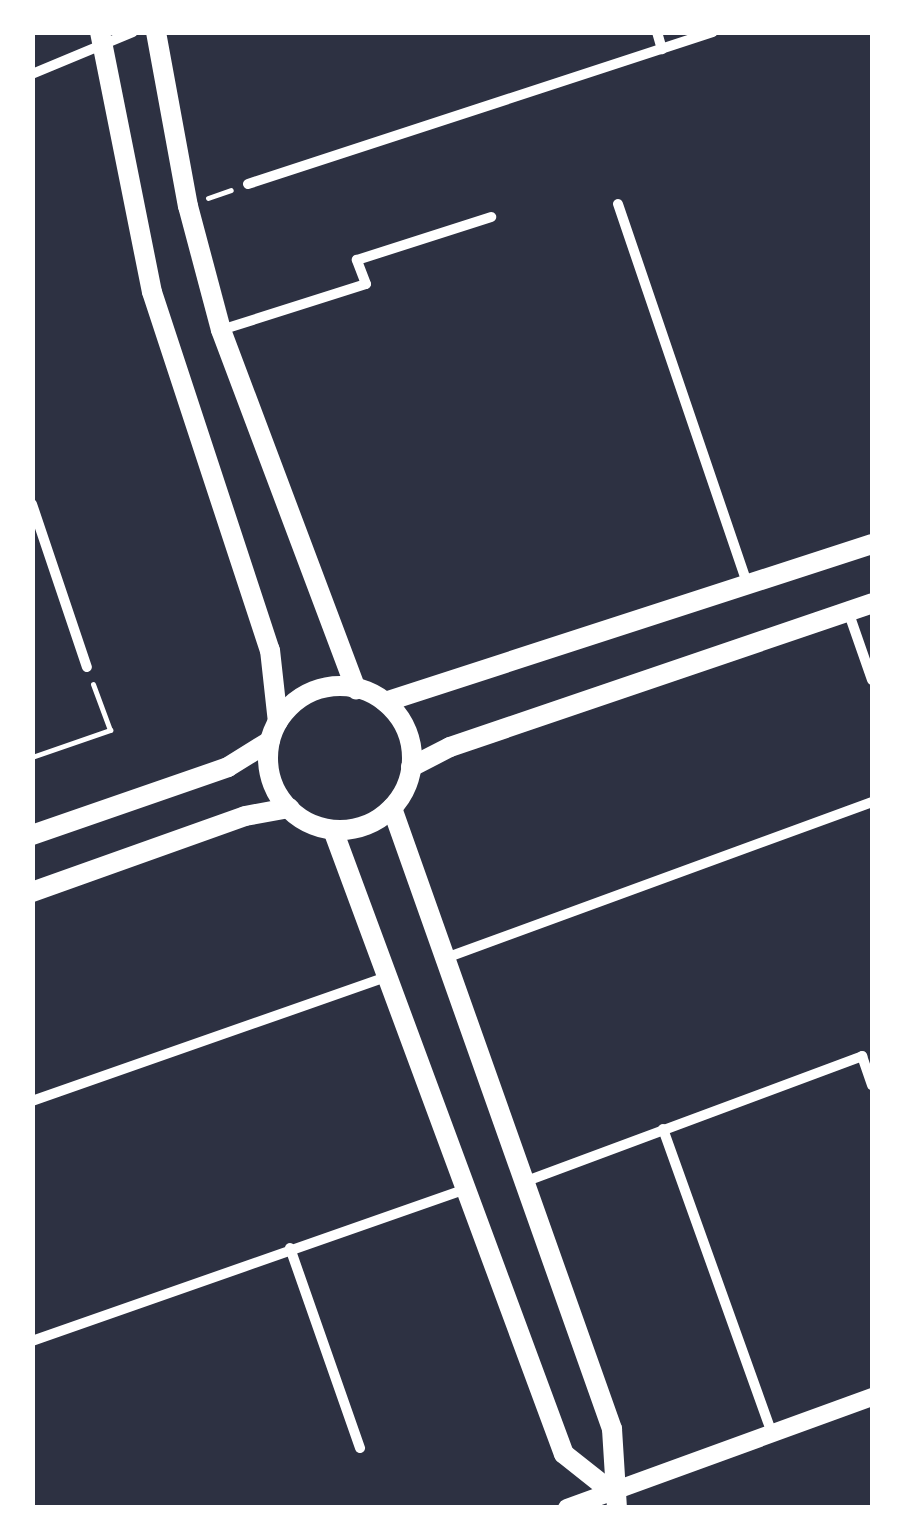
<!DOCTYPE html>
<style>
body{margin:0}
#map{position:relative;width:905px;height:1540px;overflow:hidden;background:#2d3142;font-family:Inter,sans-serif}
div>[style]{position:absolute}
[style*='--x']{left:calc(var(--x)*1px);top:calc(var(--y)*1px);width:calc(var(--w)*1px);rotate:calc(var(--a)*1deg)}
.path>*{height:5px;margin:-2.5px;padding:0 2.5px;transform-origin:2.5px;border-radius:2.5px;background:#fff}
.minor>*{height:10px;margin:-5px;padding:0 5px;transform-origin:5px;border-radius:5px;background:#fff}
.tertiary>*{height:18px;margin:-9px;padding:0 9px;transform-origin:9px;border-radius:9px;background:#fff}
.secondary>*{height:20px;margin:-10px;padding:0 10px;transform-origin:10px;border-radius:10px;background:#fff}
.secondary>.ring{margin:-10px;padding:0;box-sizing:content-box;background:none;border:20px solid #fff;border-radius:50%}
span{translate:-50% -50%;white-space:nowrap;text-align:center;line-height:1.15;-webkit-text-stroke:9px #fff;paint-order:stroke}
.frame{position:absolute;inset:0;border:35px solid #fff;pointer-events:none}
</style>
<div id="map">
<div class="path">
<div style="--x:208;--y:198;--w:24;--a:-19"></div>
<div style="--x:32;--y:757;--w:83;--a:-19.1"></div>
<div style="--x:110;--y:730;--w:49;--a:-110.3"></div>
</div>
<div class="minor">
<div style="--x:657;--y:32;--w:18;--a:74"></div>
<div style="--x:32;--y:74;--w:109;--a:-22.6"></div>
<div style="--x:248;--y:184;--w:489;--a:-18.1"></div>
<div style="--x:618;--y:204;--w:404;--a:71.2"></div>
<div style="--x:221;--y:330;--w:152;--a:-17.6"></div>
<div style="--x:366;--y:284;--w:26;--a:-111"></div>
<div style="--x:357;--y:260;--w:141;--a:-17.8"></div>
<div style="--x:32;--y:504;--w:172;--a:71.4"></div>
<div style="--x:848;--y:611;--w:73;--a:70.8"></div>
<div style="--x:443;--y:959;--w:457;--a:-20.1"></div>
<div style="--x:32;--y:1101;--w:377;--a:-19.3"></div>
<div style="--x:663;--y:1129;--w:323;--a:70.3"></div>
<div style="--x:524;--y:1182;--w:361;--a:-20.4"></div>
<div style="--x:862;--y:1056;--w:31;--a:71"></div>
<div style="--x:290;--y:1248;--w:212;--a:70.7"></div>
<div style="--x:32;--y:1341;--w:459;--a:-19.3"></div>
</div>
<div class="tertiary">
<div style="--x:567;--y:1508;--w:325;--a:-20"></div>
</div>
<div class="secondary">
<div style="--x:100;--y:32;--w:265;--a:78.7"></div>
<div style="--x:152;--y:292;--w:377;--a:71.8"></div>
<div style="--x:270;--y:650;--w:72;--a:83.7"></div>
<div style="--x:156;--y:32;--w:177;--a:79.6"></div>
<div style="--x:188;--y:206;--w:128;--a:75.1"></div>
<div style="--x:221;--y:330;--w:384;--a:69.4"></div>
<div class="ring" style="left:268px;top:686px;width:124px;height:124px"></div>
<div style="--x:385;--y:702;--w:512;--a:-17.97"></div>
<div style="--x:411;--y:767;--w:44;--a:-27.1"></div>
<div style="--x:450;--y:747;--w:446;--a:-18.8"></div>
<div style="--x:392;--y:808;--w:659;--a:70.49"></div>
<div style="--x:612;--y:1429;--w:79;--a:86.4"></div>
<div style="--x:333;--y:830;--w:665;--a:69.69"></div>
<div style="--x:564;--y:1454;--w:61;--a:38.4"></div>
<div style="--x:32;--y:835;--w:207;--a:-19.1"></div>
<div style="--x:228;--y:767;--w:49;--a:-31.8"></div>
<div style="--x:32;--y:892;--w:226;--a:-19.6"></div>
<div style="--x:245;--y:816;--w:45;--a:-10.3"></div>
</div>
<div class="frame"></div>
</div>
